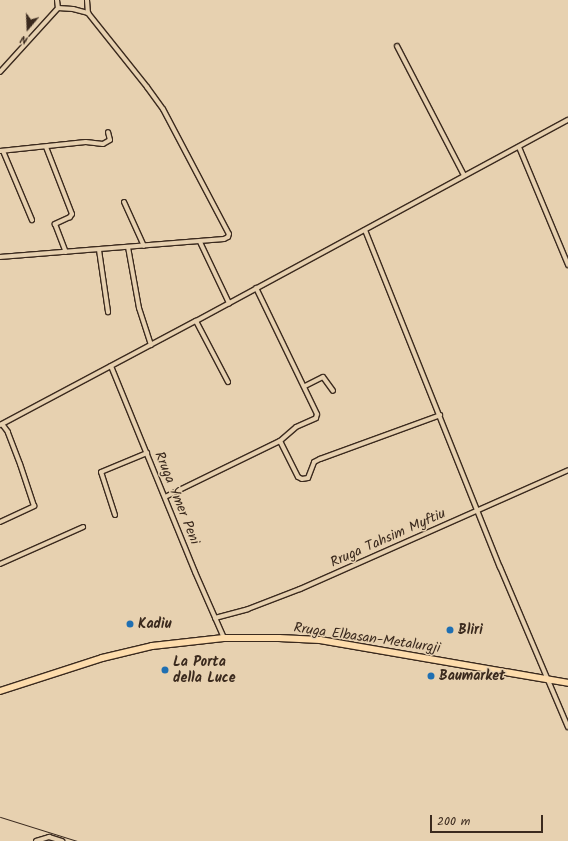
<!DOCTYPE html>
<style>
body{margin:0}
#map{position:relative;width:568px;height:841px;overflow:hidden;background:#e7d1b0;font-family:Kalam,sans-serif}
div>[style]{position:absolute}
[style*='--x']{left:calc(var(--x)*1px);top:calc(var(--y)*1px);width:calc(var(--w)*1px);rotate:calc(var(--a)*1deg)}
.roads{filter:drop-shadow(1px 0 #3b2a1e) drop-shadow(-1px 0 #3b2a1e) drop-shadow(0 1px #3b2a1e) drop-shadow(0 -1px #3b2a1e)}
.minor>*{height:4px;margin:-2px;padding:0 2px;transform-origin:2px;border-radius:2px;background:#e7d1b0}
.primary>*{height:6px;margin:-3px;padding:0 3px;transform-origin:3px;border-radius:3px;background:#fddcac}
.rail>*{height:1px;margin:-0.5px;padding:0 0.5px;transform-origin:0.5px;border-radius:0.5px;background:#3b2a1e}
.dots>*{width:11px;height:11px;translate:-50% -50%;box-sizing:border-box;border:2px solid #e7d1b0;border-radius:50%}
span{translate:-50% -50%;white-space:nowrap;text-align:center;line-height:1.15;-webkit-text-stroke:3px #e7d1b0;paint-order:stroke}
.street-label{font-size:14px;color:#3b2a1e}
.poi-label{font-size:14px;color:#3b2a1e;font-weight:700}
.left{translate:0 -50%;text-align:left}
.north{position:absolute;left:8px;top:8px;width:40px;height:40px;-webkit-text-stroke:3px #e7d1b0;paint-order:stroke;rotate:199deg;font-size:11px;font-weight:700;line-height:16px;text-align:center;color:#3b2a1e}
.north::after{content:'';display:block;margin:auto;width:14px;height:18px;background:#3b2a1e;clip-path:polygon(50% 0,100% 100%,50% 72%,0 100%)}
.scale{position:absolute;left:430px;top:815px;width:113px;height:18px;box-sizing:border-box;border:2px solid #3b2a1e;border-top:0;padding-left:5px;font-size:12px;line-height:14px;white-space:nowrap;color:#3b2a1e;-webkit-text-stroke:3px #e7d1b0;paint-order:stroke}
</style>
<div id="map">
<div class="roads">
<div class="minor">
<div style="--x:57;--y:0;--w:8;--a:83"></div>
<div style="--x:87;--y:0;--w:13;--a:86"></div>
<div style="--x:397;--y:46;--w:145;--a:62.6"></div>
<div style="--x:0;--y:72;--w:86;--a:-47.8"></div>
<div style="--x:58;--y:8;--w:15;--a:4"></div>
<div style="--x:73;--y:9;--w:16;--a:15"></div>
<div style="--x:88;--y:13;--w:95;--a:51.4"></div>
<div style="--x:147;--y:87;--w:27;--a:54"></div>
<div style="--x:163;--y:109;--w:141;--a:62.2"></div>
<div style="--x:229;--y:234;--w:3;--a:108"></div>
<div style="--x:228;--y:237;--w:4;--a:153"></div>
<div style="--x:224;--y:239;--w:225;--a:175.4"></div>
<div style="--x:46;--y:147;--w:72;--a:68.8"></div>
<div style="--x:72;--y:214;--w:4;--a:124"></div>
<div style="--x:70;--y:217;--w:17;--a:155"></div>
<div style="--x:55;--y:224;--w:30;--a:69"></div>
<div style="--x:519;--y:147;--w:128;--a:67.4"></div>
<div style="--x:0;--y:151;--w:86;--a:-6"></div>
<div style="--x:86;--y:142;--w:17;--a:7"></div>
<div style="--x:103;--y:144;--w:8;--a:-30"></div>
<div style="--x:110;--y:140;--w:8;--a:-104"></div>
<div style="--x:3;--y:151;--w:75;--a:67.2"></div>
<div style="--x:124;--y:202;--w:48;--a:65.6"></div>
<div style="--x:365;--y:230;--w:363;--a:68.2"></div>
<div style="--x:500;--y:567;--w:174;--a:67"></div>
<div style="--x:200;--y:242;--w:68;--a:64.6"></div>
<div style="--x:128;--y:247;--w:62;--a:79.8"></div>
<div style="--x:139;--y:308;--w:39;--a:72"></div>
<div style="--x:99;--y:250;--w:63;--a:81.7"></div>
<div style="--x:196;--y:321;--w:69;--a:62.3"></div>
<div style="--x:111;--y:366;--w:222;--a:67.8"></div>
<div style="--x:195;--y:572;--w:72;--a:66.3"></div>
<div style="--x:305;--y:386;--w:20;--a:-27"></div>
<div style="--x:323;--y:377;--w:17;--a:54"></div>
<div style="--x:0;--y:425;--w:222;--a:-28"></div>
<div style="--x:196;--y:321;--w:423;--a:-28.4"></div>
<div style="--x:280;--y:441;--w:40;--a:63.4"></div>
<div style="--x:298;--y:477;--w:4;--a:27"></div>
<div style="--x:302;--y:479;--w:6;--a:-9"></div>
<div style="--x:308;--y:478;--w:17;--a:-69"></div>
<div style="--x:314;--y:462;--w:7;--a:-27"></div>
<div style="--x:320;--y:459;--w:128;--a:-20.1"></div>
<div style="--x:165;--y:497;--w:128;--a:-26"></div>
<div style="--x:280;--y:441;--w:21;--a:-41"></div>
<div style="--x:296;--y:427;--w:22;--a:-24"></div>
<div style="--x:316;--y:418;--w:4;--a:-76"></div>
<div style="--x:317;--y:414;--w:140;--a:-115.8"></div>
<div style="--x:115;--y:515;--w:45;--a:-108"></div>
<div style="--x:101;--y:472;--w:50;--a:-22.4"></div>
<div style="--x:0;--y:522;--w:38;--a:-25"></div>
<div style="--x:34;--y:506;--w:44;--a:-108.4"></div>
<div style="--x:20;--y:464;--w:34;--a:-111"></div>
<div style="--x:8;--y:432;--w:10;--a:-127"></div>
<div style="--x:0;--y:564;--w:91;--a:-24"></div>
<div style="--x:215;--y:618;--w:34;--a:-15"></div>
<div style="--x:248;--y:609;--w:56;--a:-21"></div>
<div style="--x:300;--y:589;--w:293;--a:-23.9"></div>
<div style="--x:36;--y:841;--w:14;--a:-17"></div>
<div style="--x:49;--y:837;--w:14;--a:17"></div>
</div>
<div class="primary">
<div style="--x:0;--y:691;--w:107;--a:-17.9"></div>
<div style="--x:102;--y:658;--w:51;--a:-13.5"></div>
<div style="--x:152;--y:646;--w:72;--a:-6.3"></div>
<div style="--x:224;--y:638;--w:55;--a:0"></div>
<div style="--x:279;--y:638;--w:41;--a:2.8"></div>
<div style="--x:320;--y:640;--w:252;--a:9.8"></div>
</div>
</div>
<div class="rail">
<div style="--x:0;--y:817;--w:81;--a:17.3"></div>
</div>
<div class="dots">
<div style="left:130px;top:624px;background:#1f6fb2"></div>
<div style="left:450px;top:630px;background:#1f6fb2"></div>
<div style="left:165px;top:670px;background:#1f6fb2"></div>
<div style="left:431px;top:676px;background:#1f6fb2"></div>
</div>
<div class="street-label">
<span style="left:177px;top:498px;rotate:68deg">Rruga Ymer Peni</span>
<span style="left:388px;top:538px;rotate:-24deg">Rruga Tahsim Myftiu</span>
<span style="left:367px;top:638px;rotate:8deg">Rruga Elbasan-Metalurgji</span>
</div>
<div class="poi-label">
<span class="left" style="left:138px;top:624px">Kadiu</span>
<span class="left" style="left:458px;top:630px">Bliri</span>
<span class="left" style="left:173px;top:670px">La Porta<br>della Luce</span>
<span class="left" style="left:439px;top:676px">Baumarket</span>
</div>
<div class="north">N</div>
<div class="scale">200 m</div>
</div>
